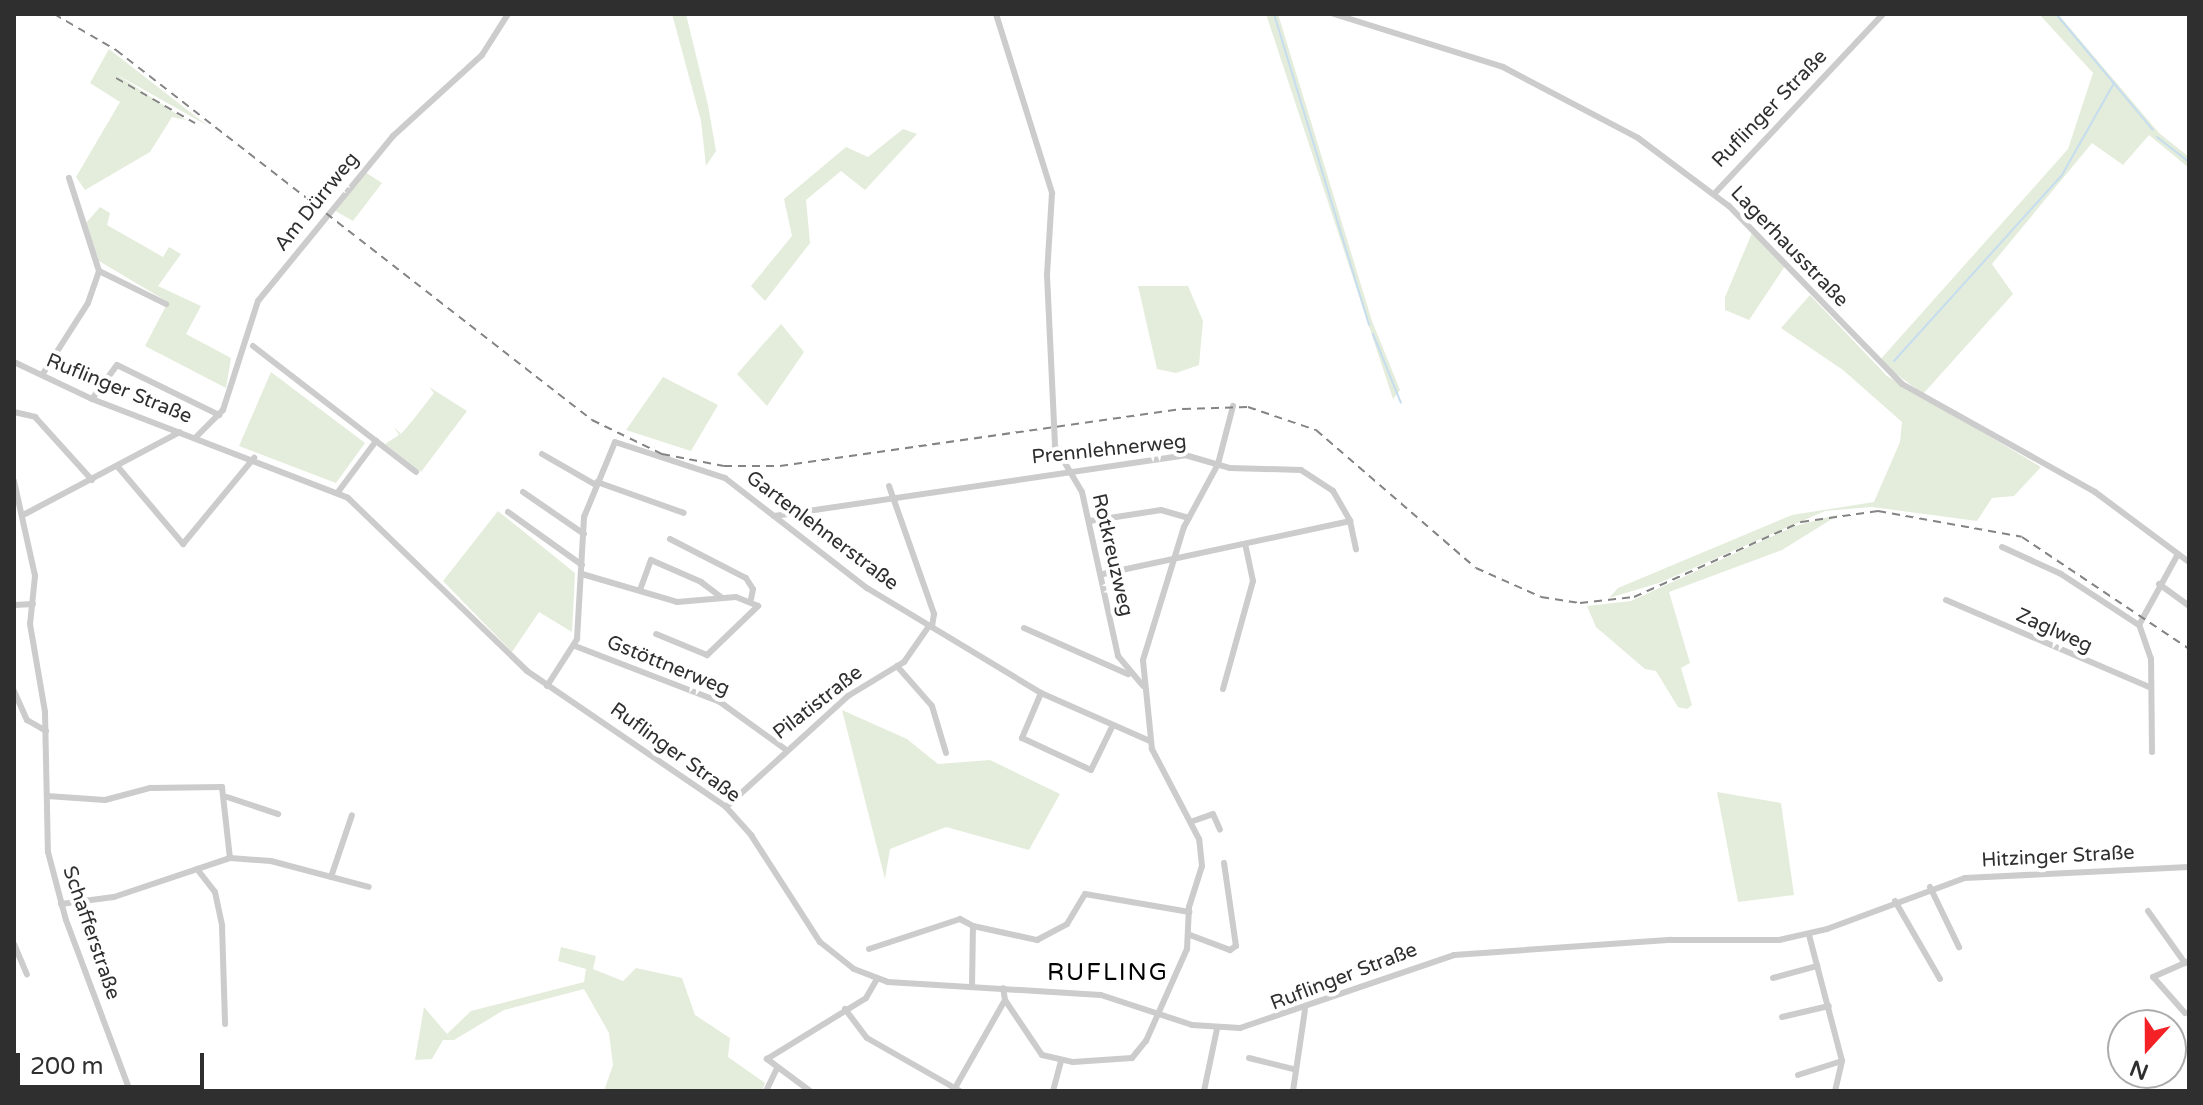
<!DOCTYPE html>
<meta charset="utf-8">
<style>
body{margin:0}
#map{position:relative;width:2203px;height:1105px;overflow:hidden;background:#fff;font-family:"Varela Round",sans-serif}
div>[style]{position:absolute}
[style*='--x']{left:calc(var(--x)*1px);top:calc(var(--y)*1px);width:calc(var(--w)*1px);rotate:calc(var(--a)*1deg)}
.green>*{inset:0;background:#e4eddb}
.stream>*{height:2px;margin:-1px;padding:0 1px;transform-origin:1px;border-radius:1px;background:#c6ddef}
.minor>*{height:6px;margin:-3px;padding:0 3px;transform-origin:3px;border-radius:3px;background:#ccc}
.rail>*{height:2px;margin-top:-1px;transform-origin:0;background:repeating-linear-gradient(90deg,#848484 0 8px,transparent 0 14px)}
span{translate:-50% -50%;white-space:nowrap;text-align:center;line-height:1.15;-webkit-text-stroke:8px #fff;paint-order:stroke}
.street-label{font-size:20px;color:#2f2f2f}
.quarter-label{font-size:24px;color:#000;letter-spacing:2px}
.frame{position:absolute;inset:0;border:16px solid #2f2f2f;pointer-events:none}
.north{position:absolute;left:2107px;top:1009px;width:80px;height:80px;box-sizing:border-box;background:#fff;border:2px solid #acacac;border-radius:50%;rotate:201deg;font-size:22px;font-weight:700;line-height:32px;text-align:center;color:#2f2f2f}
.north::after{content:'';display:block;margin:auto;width:28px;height:36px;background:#f42227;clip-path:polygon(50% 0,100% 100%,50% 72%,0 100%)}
.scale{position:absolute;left:16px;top:1053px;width:188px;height:36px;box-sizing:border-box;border:4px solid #2f2f2f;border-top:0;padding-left:10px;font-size:24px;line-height:28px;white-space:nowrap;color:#2f2f2f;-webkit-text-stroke:6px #fff;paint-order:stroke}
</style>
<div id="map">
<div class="green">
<div style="clip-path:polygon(672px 14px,686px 14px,708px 105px,716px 151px,706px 166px,701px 121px)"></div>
<div style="clip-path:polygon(1266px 14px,1278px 14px,1372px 321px,1400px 390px,1393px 399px)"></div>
<div style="clip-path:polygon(2039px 14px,2058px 14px,2159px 133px,2189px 157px,2189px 168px,2149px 135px,2123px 165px,2092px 143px,1992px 264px,2013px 294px,1923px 394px,1879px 361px,2068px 149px,2093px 73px)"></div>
<div style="clip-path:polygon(109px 49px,208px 126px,116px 74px,186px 120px,172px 117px,150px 152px,85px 190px,76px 177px,120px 102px,90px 83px)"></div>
<div style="clip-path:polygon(903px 129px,917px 134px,865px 190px,841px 171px,806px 200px,810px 243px,765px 301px,751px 286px,792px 236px,784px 199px,846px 147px,868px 157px)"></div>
<div style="clip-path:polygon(365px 172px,382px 183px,353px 221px,332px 209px)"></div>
<div style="clip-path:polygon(100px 207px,110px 213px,107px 225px,163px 257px,169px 247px,181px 254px,158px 286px,201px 306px,186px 334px,231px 358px,226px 388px,145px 346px,168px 302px,99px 261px,86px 223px)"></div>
<div style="clip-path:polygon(1752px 233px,1785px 266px,1749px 320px,1725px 310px,1725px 297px)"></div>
<div style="clip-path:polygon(1138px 286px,1188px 286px,1203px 321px,1199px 365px,1176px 373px,1157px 369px)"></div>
<div style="clip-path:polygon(1810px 295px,1887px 376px,2041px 467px,2014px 496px,1992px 498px,1977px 521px,1872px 507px,1825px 511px,1659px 583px,1609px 598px,1618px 588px,1792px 515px,1874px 502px,1900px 442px,1902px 422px,1843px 370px,1781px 328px)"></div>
<div style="clip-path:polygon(781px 324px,804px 352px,767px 406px,737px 374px)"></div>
<div style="clip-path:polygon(271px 372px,365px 443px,336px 483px,239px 446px)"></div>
<div style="clip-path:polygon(663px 377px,718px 405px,691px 451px,626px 430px)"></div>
<div style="clip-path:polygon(429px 387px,467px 411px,421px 472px,385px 444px,399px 435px,394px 427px,401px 434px,413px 420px,434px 393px)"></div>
<div style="clip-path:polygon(498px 511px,575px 573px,572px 632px,539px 612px,512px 652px,443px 581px)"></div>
<div style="clip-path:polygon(1840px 514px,1782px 550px,1669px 592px,1690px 663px,1681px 668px,1692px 705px,1687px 709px,1678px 707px,1656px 671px,1645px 669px,1596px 627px,1587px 606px,1631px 601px,1795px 526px)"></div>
<div style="clip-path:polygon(842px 710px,907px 739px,938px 764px,990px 760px,1060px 794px,1029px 850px,946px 827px,890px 849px,885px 879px)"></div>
<div style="clip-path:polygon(1717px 792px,1781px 803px,1794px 895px,1738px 902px)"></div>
<div style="clip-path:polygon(561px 947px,596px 956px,593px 969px,623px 981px,636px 968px,682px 978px,695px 1015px,730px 1038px,728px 1057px,765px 1083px,762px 1091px,604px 1091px,613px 1065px,609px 1033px,584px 989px,504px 1010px,454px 1040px,443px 1040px,432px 1059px,415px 1060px,424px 1007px,447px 1034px,471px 1011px,584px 982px,586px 969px,558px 961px)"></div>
</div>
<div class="stream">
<div style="--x:1274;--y:14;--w:325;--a:73"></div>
<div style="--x:2056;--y:14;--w:151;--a:50.1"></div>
<div style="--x:2157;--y:137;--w:41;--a:38"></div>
<div style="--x:1373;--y:334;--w:74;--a:67.9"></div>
<div style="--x:1894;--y:361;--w:251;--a:-47.9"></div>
<div style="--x:2062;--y:175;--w:106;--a:-60.5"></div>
</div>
<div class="minor">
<div style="--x:996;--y:14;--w:188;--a:72.6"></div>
<div style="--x:1052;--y:193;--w:82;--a:93.5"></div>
<div style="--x:1047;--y:275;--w:171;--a:87.3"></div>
<div style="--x:1055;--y:446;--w:53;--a:59.6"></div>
<div style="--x:1082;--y:492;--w:168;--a:77.6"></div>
<div style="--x:1118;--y:656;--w:39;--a:50"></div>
<div style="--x:1334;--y:14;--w:177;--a:17.4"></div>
<div style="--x:1503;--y:67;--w:153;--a:27.7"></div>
<div style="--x:1638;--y:138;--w:114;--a:36.8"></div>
<div style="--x:1729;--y:206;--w:248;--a:45.8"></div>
<div style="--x:1902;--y:384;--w:221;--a:29.2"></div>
<div style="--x:2095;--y:492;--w:117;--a:36.7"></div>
<div style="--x:1715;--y:193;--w:245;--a:-46.8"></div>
<div style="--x:99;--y:271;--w:75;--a:26.2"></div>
<div style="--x:253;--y:346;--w:206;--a:37.7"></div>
<div style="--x:14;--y:362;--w:86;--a:25.4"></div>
<div style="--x:92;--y:399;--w:274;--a:21.1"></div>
<div style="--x:348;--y:498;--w:249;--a:44"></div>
<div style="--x:527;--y:671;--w:241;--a:34.3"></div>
<div style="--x:726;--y:807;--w:38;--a:48"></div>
<div style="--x:751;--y:835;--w:127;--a:57.2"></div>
<div style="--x:820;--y:942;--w:43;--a:38.5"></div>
<div style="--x:854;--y:969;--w:36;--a:21"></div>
<div style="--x:888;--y:982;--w:213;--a:3.5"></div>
<div style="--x:1101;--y:995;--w:96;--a:18.2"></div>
<div style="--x:1192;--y:1025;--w:48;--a:3.6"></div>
<div style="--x:1240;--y:1028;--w:226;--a:-18.8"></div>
<div style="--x:1454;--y:955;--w:218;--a:-4"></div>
<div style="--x:1671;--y:940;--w:108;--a:0"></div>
<div style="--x:1779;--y:940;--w:49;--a:-12.9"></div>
<div style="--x:1827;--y:929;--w:147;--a:-20.3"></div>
<div style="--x:1965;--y:878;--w:224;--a:-2.8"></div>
<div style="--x:42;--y:375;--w:85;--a:-57.4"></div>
<div style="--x:88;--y:303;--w:34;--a:-71"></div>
<div style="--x:99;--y:271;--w:98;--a:-107.9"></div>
<div style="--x:92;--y:399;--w:42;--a:-53.7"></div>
<div style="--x:117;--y:365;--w:114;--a:26.1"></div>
<div style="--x:14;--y:412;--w:22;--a:13"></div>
<div style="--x:35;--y:417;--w:85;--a:47.9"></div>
<div style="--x:196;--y:437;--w:38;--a:-45"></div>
<div style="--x:223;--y:410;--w:114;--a:-72.2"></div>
<div style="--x:258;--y:301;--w:213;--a:-50.7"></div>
<div style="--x:393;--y:136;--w:120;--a:-42.3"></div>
<div style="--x:482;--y:55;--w:49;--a:-57.6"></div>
<div style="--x:542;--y:454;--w:62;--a:29.9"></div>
<div style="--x:118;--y:467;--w:101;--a:49.8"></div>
<div style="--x:183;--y:544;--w:112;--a:-50.5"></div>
<div style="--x:14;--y:481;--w:97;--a:77.5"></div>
<div style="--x:35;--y:576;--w:48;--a:95.9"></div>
<div style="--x:30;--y:624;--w:89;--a:80.3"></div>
<div style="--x:45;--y:712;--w:140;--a:88.8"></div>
<div style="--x:48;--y:852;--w:70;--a:75.2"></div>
<div style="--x:66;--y:920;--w:183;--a:69.5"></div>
<div style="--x:597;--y:482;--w:92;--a:19.6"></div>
<div style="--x:889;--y:486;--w:136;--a:70.6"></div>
<div style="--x:934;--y:614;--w:13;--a:99"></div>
<div style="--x:338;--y:492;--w:64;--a:-53.3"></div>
<div style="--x:523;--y:492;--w:74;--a:34.5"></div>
<div style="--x:508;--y:512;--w:91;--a:35.6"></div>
<div style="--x:25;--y:514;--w:175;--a:-27.9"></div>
<div style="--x:774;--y:516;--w:416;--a:-8.4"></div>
<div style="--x:1185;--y:455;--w:47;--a:16.1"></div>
<div style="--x:1230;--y:468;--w:71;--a:1.6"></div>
<div style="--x:1301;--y:470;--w:38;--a:33"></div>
<div style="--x:1333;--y:491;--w:34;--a:60"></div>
<div style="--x:1090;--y:521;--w:72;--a:-8.8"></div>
<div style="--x:1161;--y:510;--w:29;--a:16"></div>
<div style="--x:670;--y:539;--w:85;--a:27.2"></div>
<div style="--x:746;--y:578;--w:13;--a:58"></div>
<div style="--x:753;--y:589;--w:10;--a:101"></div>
<div style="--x:2002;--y:547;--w:65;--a:24.6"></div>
<div style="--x:2061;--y:574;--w:93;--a:33.2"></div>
<div style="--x:582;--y:574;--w:99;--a:16.4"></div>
<div style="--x:677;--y:602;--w:59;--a:-4.8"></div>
<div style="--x:736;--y:597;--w:24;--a:22"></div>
<div style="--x:758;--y:606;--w:71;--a:136.1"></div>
<div style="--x:707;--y:655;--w:55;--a:-157.6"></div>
<div style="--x:1103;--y:574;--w:253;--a:-12.1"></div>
<div style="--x:1350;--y:521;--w:29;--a:78"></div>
<div style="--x:2159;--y:584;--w:37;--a:36"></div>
<div style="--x:640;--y:590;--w:32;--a:-70"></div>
<div style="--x:651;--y:560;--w:55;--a:23.7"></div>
<div style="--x:701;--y:582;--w:26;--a:37"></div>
<div style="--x:1946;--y:600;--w:223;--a:23.2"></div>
<div style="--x:14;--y:605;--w:19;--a:-3"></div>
<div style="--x:1024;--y:628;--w:114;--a:23.9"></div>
<div style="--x:575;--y:646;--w:155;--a:21.1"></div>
<div style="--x:720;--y:702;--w:80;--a:35.9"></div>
<div style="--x:897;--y:666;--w:53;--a:48.8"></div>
<div style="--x:932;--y:706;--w:49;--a:73.4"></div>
<div style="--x:547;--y:686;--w:56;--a:-57.4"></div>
<div style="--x:577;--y:639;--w:122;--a:-86.7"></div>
<div style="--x:584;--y:517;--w:81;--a:-67.5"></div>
<div style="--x:615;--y:442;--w:116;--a:18.1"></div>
<div style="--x:725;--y:478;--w:180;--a:37.8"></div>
<div style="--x:867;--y:588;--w:203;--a:31.1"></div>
<div style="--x:1041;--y:693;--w:119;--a:23.8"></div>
<div style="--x:1223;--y:689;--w:112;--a:-74.5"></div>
<div style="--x:1253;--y:581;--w:34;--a:-102"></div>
<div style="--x:14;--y:691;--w:32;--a:66"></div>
<div style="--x:27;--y:720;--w:22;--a:30"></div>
<div style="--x:1041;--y:693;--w:49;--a:112.9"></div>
<div style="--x:1022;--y:738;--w:76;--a:24.9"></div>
<div style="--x:1091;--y:770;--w:48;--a:-64"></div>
<div style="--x:2152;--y:752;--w:93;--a:-90.6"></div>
<div style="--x:2151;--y:659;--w:36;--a:-109"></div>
<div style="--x:2139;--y:625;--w:81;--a:-61.2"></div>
<div style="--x:47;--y:796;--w:58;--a:3.9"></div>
<div style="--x:105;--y:800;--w:47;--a:-14.9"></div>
<div style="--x:150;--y:788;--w:72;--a:-0.8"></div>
<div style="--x:222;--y:787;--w:71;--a:83.6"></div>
<div style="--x:227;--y:797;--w:54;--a:18.4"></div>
<div style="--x:726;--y:807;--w:165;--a:-42.3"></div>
<div style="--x:848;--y:696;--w:66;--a:-31.3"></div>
<div style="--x:904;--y:662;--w:44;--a:-55.2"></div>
<div style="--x:1193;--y:821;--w:21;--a:-19"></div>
<div style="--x:1213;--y:814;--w:17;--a:66"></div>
<div style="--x:197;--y:869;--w:29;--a:52"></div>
<div style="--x:215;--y:892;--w:35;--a:78"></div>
<div style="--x:222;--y:926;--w:98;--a:88.2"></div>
<div style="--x:331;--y:877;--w:65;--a:-71.3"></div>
<div style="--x:1930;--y:887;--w:67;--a:64.2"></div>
<div style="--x:1895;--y:901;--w:90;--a:60"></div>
<div style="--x:61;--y:904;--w:53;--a:-7.5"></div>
<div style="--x:114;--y:897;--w:122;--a:-18.6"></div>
<div style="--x:230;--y:858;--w:41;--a:4.2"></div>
<div style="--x:271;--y:861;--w:101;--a:14.9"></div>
<div style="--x:2148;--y:911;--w:64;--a:54.6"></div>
<div style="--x:1190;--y:935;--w:43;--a:20.6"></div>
<div style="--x:1230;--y:950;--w:7;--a:-34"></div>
<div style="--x:1236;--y:946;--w:84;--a:-98.2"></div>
<div style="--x:1809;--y:935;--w:130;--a:75.3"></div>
<div style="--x:1842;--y:1061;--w:31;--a:103"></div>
<div style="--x:14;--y:944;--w:33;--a:67"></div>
<div style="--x:869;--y:949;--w:96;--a:-18.2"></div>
<div style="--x:960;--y:919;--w:15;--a:28"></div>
<div style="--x:1773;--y:978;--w:46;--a:-15.3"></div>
<div style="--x:972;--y:987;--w:61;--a:-89.1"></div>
<div style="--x:973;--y:926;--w:66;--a:12.3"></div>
<div style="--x:1037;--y:940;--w:34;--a:-28"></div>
<div style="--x:1067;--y:924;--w:35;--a:-59"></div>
<div style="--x:1085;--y:894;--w:106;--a:9.8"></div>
<div style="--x:1005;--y:1000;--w:66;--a:56.1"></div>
<div style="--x:1042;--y:1055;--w:32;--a:13"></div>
<div style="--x:1073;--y:1062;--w:59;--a:-3.9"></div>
<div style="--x:1132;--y:1058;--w:22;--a:-51"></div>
<div style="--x:1146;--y:1041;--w:101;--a:-66"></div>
<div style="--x:1187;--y:949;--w:42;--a:-87.3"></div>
<div style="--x:1189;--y:907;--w:43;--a:-72.4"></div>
<div style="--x:1202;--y:866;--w:27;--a:-96"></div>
<div style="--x:1199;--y:839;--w:102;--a:-117.6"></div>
<div style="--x:1152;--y:749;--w:89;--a:-95.8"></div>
<div style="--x:1143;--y:660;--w:139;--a:-72.9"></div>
<div style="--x:1184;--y:527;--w:72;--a:-61.6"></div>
<div style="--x:1218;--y:464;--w:60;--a:-75.5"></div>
<div style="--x:845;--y:1009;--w:36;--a:53"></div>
<div style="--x:867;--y:1038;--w:107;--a:29.7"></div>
<div style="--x:2185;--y:1013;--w:48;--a:-131.6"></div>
<div style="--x:2153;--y:977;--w:39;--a:-24"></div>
<div style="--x:1782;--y:1017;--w:48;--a:-13.2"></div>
<div style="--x:1249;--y:1058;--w:45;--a:14"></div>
<div style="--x:1798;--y:1075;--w:46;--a:-17.7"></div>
<div style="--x:955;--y:1088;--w:101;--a:-60.4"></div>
<div style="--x:1005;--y:1000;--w:12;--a:-99"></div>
<div style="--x:33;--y:1091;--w:13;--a:0"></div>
<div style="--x:766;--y:1091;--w:25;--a:-64"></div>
<div style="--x:810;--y:1091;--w:54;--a:-143.3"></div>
<div style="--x:767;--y:1059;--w:116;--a:-31.6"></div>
<div style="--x:866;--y:998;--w:22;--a:-60"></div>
<div style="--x:1053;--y:1091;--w:31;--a:-75"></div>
<div style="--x:1204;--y:1091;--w:63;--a:-78.2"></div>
<div style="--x:1293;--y:1091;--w:82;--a:-81.6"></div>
</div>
<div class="rail">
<div style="--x:54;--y:14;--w:72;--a:30.1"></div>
<div style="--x:116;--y:50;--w:603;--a:37.86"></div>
<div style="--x:592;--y:420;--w:78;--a:25.9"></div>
<div style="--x:662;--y:454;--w:63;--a:11"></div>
<div style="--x:724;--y:466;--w:56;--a:0"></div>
<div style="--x:780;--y:466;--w:407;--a:-8.1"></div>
<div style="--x:1183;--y:409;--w:65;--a:-1.8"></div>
<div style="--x:1248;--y:407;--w:72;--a:18.7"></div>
<div style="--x:1316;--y:430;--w:211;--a:40.8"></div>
<div style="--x:1476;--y:568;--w:71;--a:24"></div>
<div style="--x:1541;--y:597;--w:39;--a:9"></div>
<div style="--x:1580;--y:603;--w:54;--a:-6.3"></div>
<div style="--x:1634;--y:597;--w:183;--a:-24.2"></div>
<div style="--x:1801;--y:522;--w:78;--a:-8.1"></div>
<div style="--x:1878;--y:511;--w:146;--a:10.2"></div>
<div style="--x:2022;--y:537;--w:201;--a:33.8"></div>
<div style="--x:116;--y:78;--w:91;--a:29.7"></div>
</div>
<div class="street-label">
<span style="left:1770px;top:109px;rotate:-46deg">Ruflinger Straße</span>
<span style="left:317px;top:202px;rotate:-51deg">Am Dürrweg</span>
<span style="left:1789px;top:247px;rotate:46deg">Lagerhausstraße</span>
<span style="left:119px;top:389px;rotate:22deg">Ruflinger Straße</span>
<span style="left:1109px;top:450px;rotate:-6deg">Prennlehnerweg</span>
<span style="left:822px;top:531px;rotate:37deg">Gartenlehnerstraße</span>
<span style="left:1112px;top:555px;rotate:77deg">Rotkreuzweg</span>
<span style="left:2054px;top:631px;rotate:24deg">Zaglweg</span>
<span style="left:668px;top:666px;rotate:22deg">Gstöttnerweg</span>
<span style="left:818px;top:703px;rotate:-38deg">Pilatistraße</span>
<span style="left:675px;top:753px;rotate:36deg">Ruflinger Straße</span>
<span style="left:2058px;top:857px;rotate:-3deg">Hitzinger Straße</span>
<span style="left:91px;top:933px;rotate:71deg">Schafferstraße</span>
<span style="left:1344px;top:977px;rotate:-21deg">Ruflinger Straße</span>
</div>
<div class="quarter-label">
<span style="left:1108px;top:973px">RUFLING</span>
</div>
<div class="frame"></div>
<div class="north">N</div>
<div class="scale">200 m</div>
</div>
